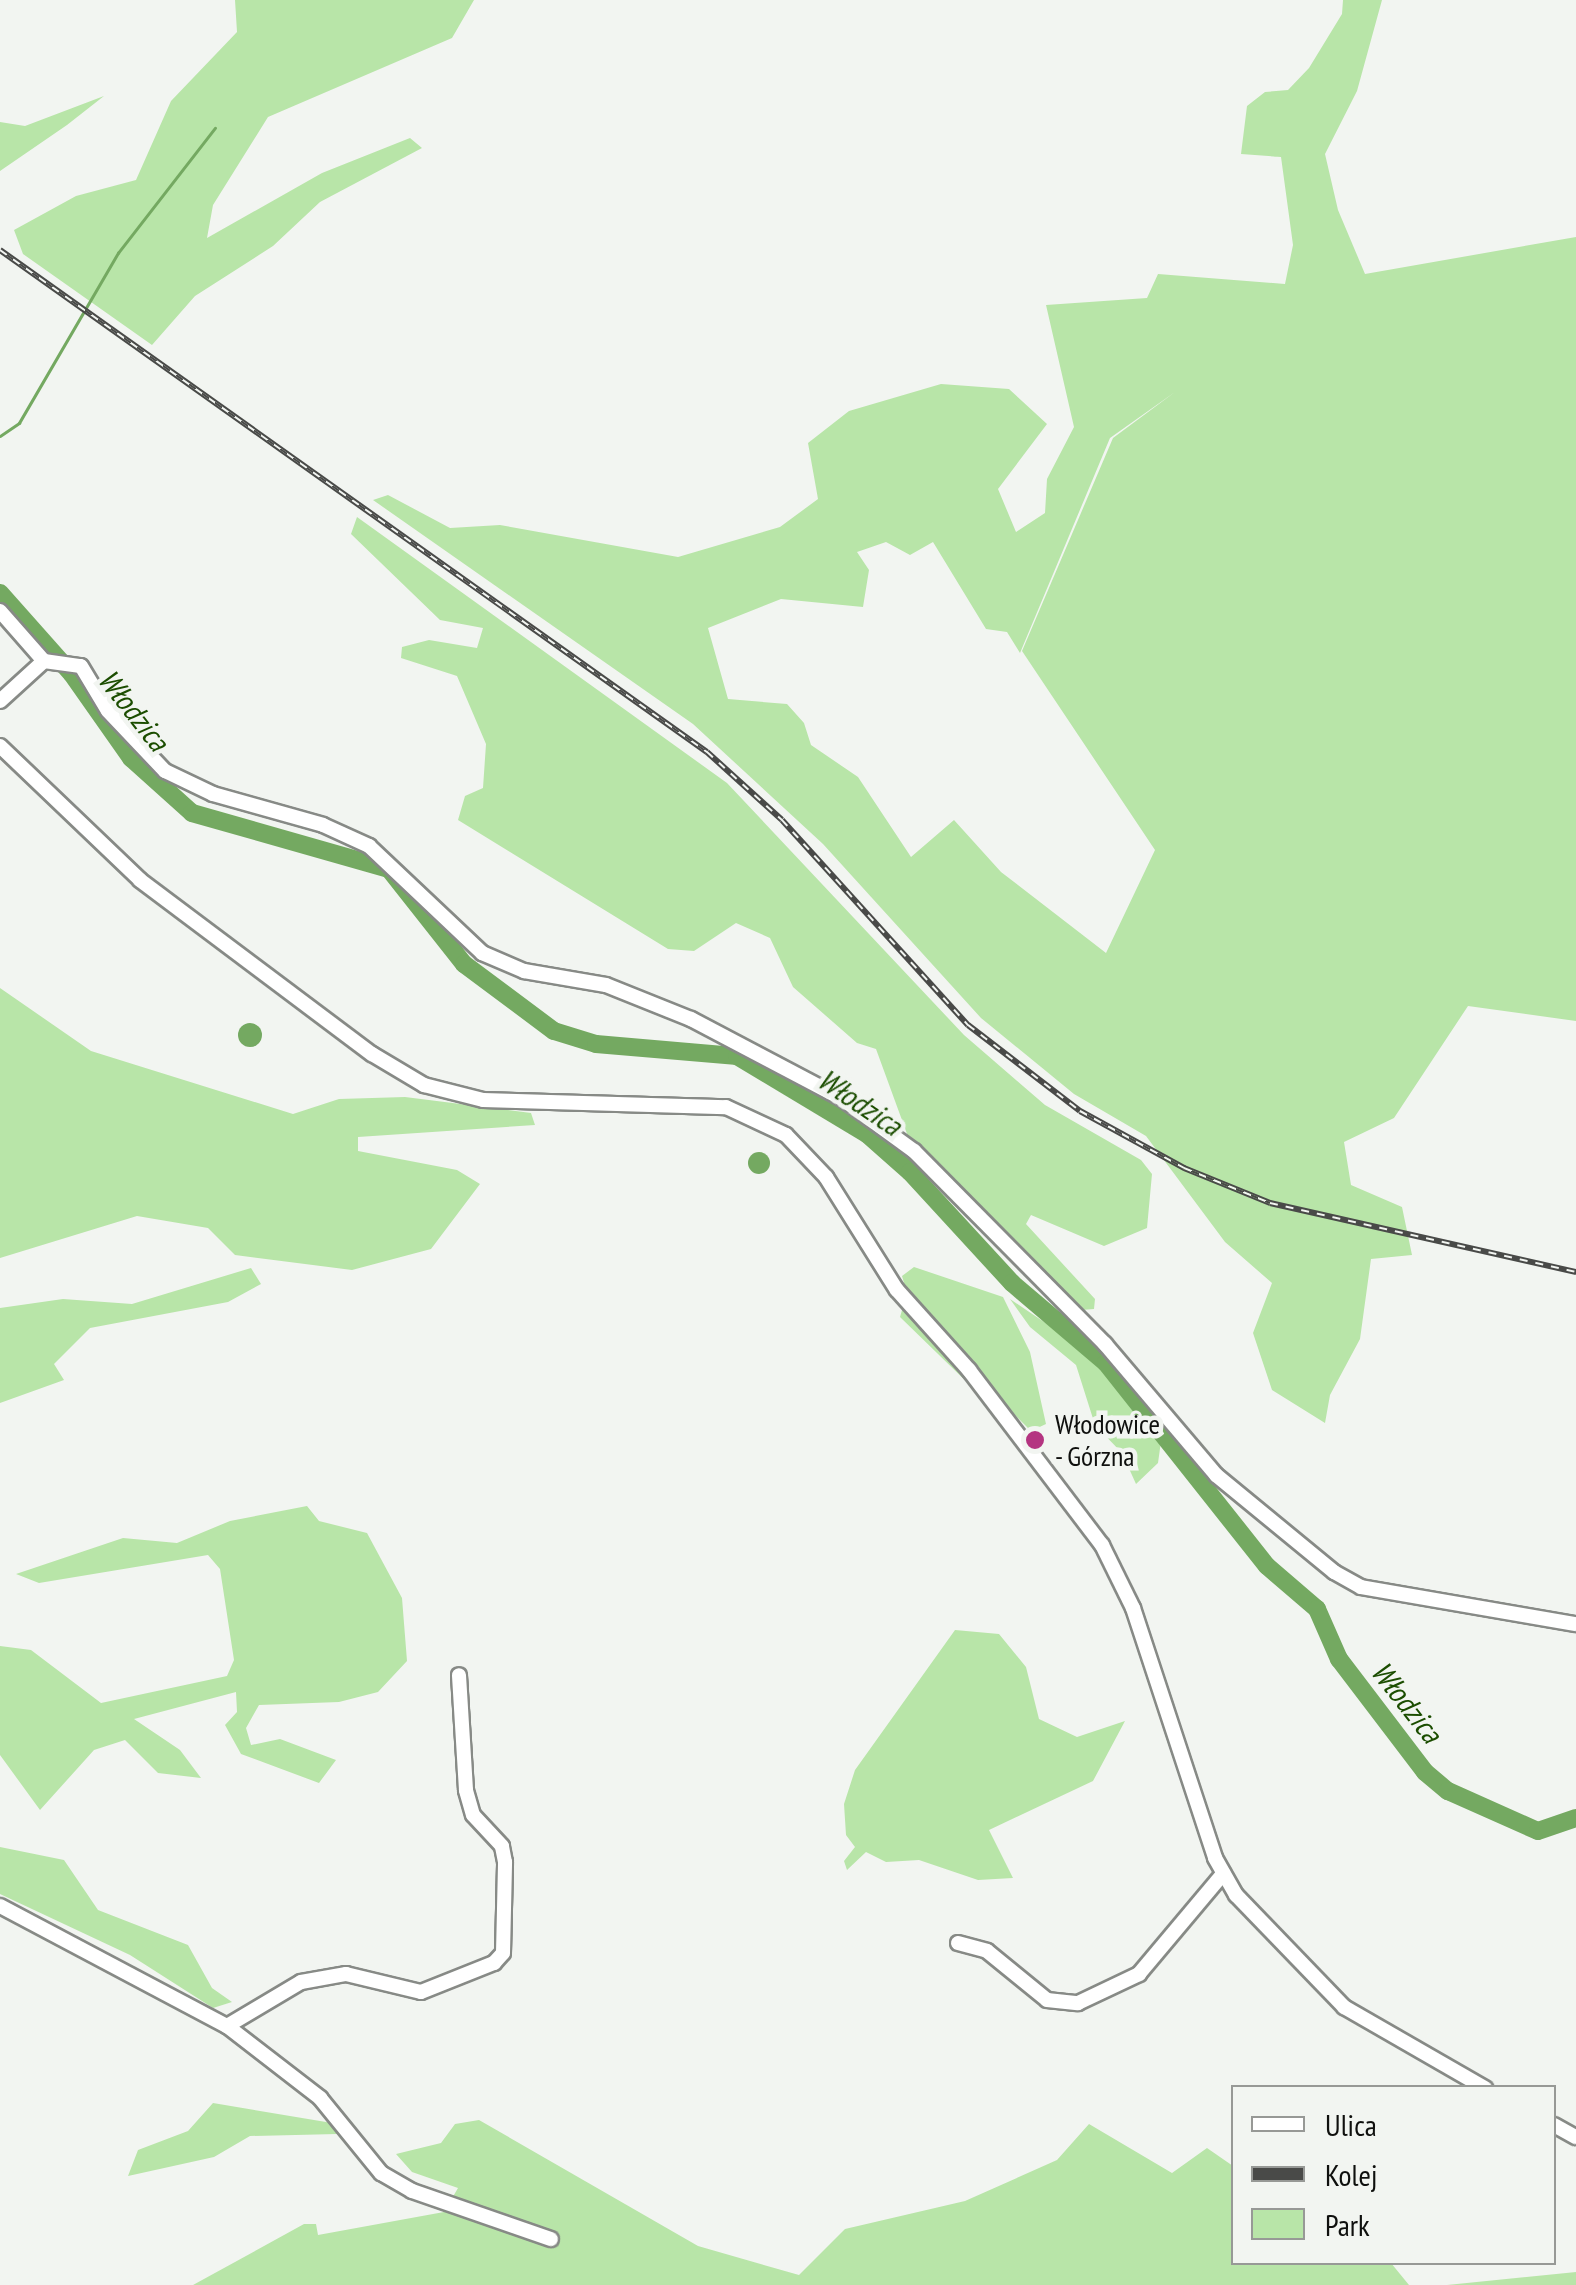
<!DOCTYPE html>
<meta charset="utf-8">
<style>
body{margin:0}
#map{position:relative;width:1576px;height:2285px;overflow:hidden;background:#f2f5f1;font-family:"PT Sans Narrow",sans-serif}
div>[style]{position:absolute}
[style*='--x']{left:calc(var(--x)*1px);top:calc(var(--y)*1px);width:calc(var(--w)*1px);rotate:calc(var(--a)*1deg)}
.green>*{inset:0;background:#b8e5a8}
.water>*{inset:0;background:#74a961}
.round{border-radius:50%}
.stream>*{height:2.5px;margin:-1.25px;padding:0 1.25px;transform-origin:1.25px;border-radius:1.25px;background:#74a961}
.river>*{height:18px;margin:-9px;padding:0 9px;transform-origin:9px;border-radius:9px;background:#74a961}
.roads{filter:drop-shadow(2px 0 #878a86) drop-shadow(-2px 0 #878a86) drop-shadow(0 2px #878a86) drop-shadow(0 -2px #878a86)}
.minor>*{height:14px;margin:-7px;padding:0 7px;transform-origin:7px;border-radius:7px;background:#fff}
.rail>*{height:6px;margin-top:-3px;transform-origin:0;background:repeating-linear-gradient(90deg,#f2f5f1 0 8px,#494a48 0 16px);box-sizing:border-box;border-block:2px solid #494a48}
.dots>*{width:28px;height:28px;translate:-50% -50%;box-sizing:border-box;border:5px solid #f2f5f1;border-radius:50%}
span{translate:-50% -50%;white-space:nowrap;text-align:center;line-height:1.15;-webkit-text-stroke:9px #f2f5f1;paint-order:stroke}
.poi-label{font-size:28px;color:#0f100e}
.left{translate:0 -50%;text-align:left}
.water-label{font-size:30px;color:#1b4d00;font-style:italic}
.legend{position:absolute;left:1231px;top:2085px;width:325px;height:180px;box-sizing:border-box;background:#f2f5f1;border:2px solid #979996;margin:0;padding:12px 18px;list-style:none;font-size:30px;color:#0f100e}
.legend li{display:flex;align-items:center;gap:20px;height:50px}
.legend b{width:50px;border:2px solid #979996}
</style>
<div id="map">
<div class="green">
<div style="clip-path:polygon(235px 0,474px 0,452px 38px,268px 117px,213px 205px,207px 238px,322px 173px,410px 138px,422px 148px,320px 202px,273px 246px,195px 296px,152px 345px,23px 254px,14px 230px,76px 196px,136px 180px,171px 101px,237px 32px)"></div>
<div style="clip-path:polygon(evenodd,1343px 0,1382px 0,1357px 91px,1325px 154px,1338px 210px,1365px 274px,1576px 237px,1576px 1021px,1468px 1006px,1394px 1118px,1344px 1142px,1351px 1185px,1402px 1207px,1412px 1255px,1371px 1259px,1360px 1339px,1330px 1395px,1325px 1423px,1272px 1390px,1253px 1333px,1272px 1283px,1225px 1242px,1146px 1136px,1074px 1094px,981px 1018px,823px 844px,693px 724px,373px 500px,388px 495px,450px 528px,500px 525px,678px 557px,780px 527px,818px 499px,808px 443px,849px 411px,941px 384px,1009px 389px,1047px 424px,998px 489px,1016px 532px,1045px 513px,1047px 479px,1074px 427px,1046px 305px,1147px 298px,1158px 274px,1285px 284px,1293px 245px,1281px 157px,1241px 154px,1247px 106px,1265px 92px,1288px 90px,1309px 68px,1342px 14px,1343px 0,1175px 392px,1113px 438px,1022px 651px,1155px 850px,1106px 953px,1001px 872px,954px 820px,911px 857px,858px 777px,811px 745px,804px 723px,787px 704px,728px 699px,708px 628px,781px 599px,863px 607px,869px 570px,857px 552px,886px 542px,910px 555px,933px 542px,986px 629px,1007px 632px,1020px 653px,1110px 438px,1175px 392px)"></div>
<div style="clip-path:polygon(104px 96px,67px 125px,0 171px,0 122px,25px 126px)"></div>
<div style="clip-path:polygon(357px 517px,727px 783px,964px 1035px,1045px 1105px,1141px 1160px,1152px 1174px,1147px 1228px,1104px 1246px,1031px 1215px,1026px 1224px,1095px 1299px,1094px 1309px,1081px 1310px,910px 1142px,876px 1049px,857px 1043px,793px 987px,770px 938px,736px 923px,694px 951px,668px 949px,458px 820px,465px 796px,483px 788px,486px 744px,457px 676px,401px 658px,402px 647px,429px 640px,477px 648px,483px 628px,440px 620px,351px 534px)"></div>
<div style="clip-path:polygon(0 988px,91px 1051px,293px 1114px,339px 1099px,405px 1097px,531px 1113px,535px 1125px,358px 1137px,358px 1151px,457px 1170px,480px 1184px,431px 1249px,352px 1270px,235px 1255px,208px 1228px,137px 1216px,0 1258px)"></div>
<div style="clip-path:polygon(914px 1267px,1003px 1297px,1030px 1352px,1046px 1424px,1031px 1431px,1004px 1404px,975px 1390px,900px 1317px,907px 1293px,902px 1276px)"></div>
<div style="clip-path:polygon(251px 1268px,261px 1284px,228px 1302px,90px 1328px,54px 1364px,64px 1380px,0 1403px,0 1308px,63px 1299px,132px 1304px)"></div>
<div style="clip-path:polygon(1010px 1299px,1121px 1374px,1163px 1427px,1158px 1463px,1136px 1484px,1122px 1453px,1095px 1425px,1076px 1365px,1030px 1327px)"></div>
<div style="clip-path:polygon(307px 1506px,319px 1521px,367px 1533px,402px 1598px,407px 1661px,378px 1692px,339px 1702px,259px 1705px,246px 1728px,251px 1745px,280px 1739px,336px 1760px,319px 1783px,241px 1754px,225px 1725px,237px 1712px,236px 1692px,134px 1719px,180px 1750px,201px 1778px,158px 1773px,125px 1740px,94px 1750px,40px 1810px,0 1755px,0 1646px,31px 1650px,101px 1703px,227px 1676px,234px 1660px,220px 1569px,208px 1555px,39px 1583px,16px 1574px,123px 1538px,177px 1543px,230px 1521px)"></div>
<div style="clip-path:polygon(955px 1630px,999px 1634px,1026px 1667px,1039px 1719px,1077px 1737px,1125px 1721px,1093px 1781px,989px 1830px,1013px 1878px,978px 1880px,919px 1860px,886px 1862px,866px 1852px,847px 1870px,844px 1861px,855px 1847px,846px 1835px,844px 1804px,855px 1770px)"></div>
<div style="clip-path:polygon(0 1847px,64px 1860px,98px 1910px,188px 1945px,212px 1988px,232px 2002px,213px 2008px,130px 1955px,0 1894px)"></div>
<div style="clip-path:polygon(213px 2103px,332px 2123px,337px 2134px,250px 2136px,214px 2157px,128px 2176px,138px 2150px,188px 2131px)"></div>
<div style="clip-path:polygon(479px 2120px,698px 2246px,799px 2275px,845px 2229px,965px 2201px,1057px 2160px,1089px 2124px,1172px 2173px,1207px 2148px,1233px 2166px,1234px 2262px,1391px 2263px,1409px 2285px,193px 2285px,304px 2224px,316px 2224px,318px 2235px,444px 2212px,458px 2188px,412px 2172px,396px 2154px,441px 2143px,455px 2124px)"></div>
<div style="clip-path:polygon(1576px 2272px,1576px 2285px,1447px 2285px)"></div>
</div>
<div class="water">
<div class="round" style="left:238px;top:1023px;width:24px;height:24px"></div>
<div class="round" style="left:748px;top:1152px;width:22px;height:22px"></div>
</div>
<div class="stream">
<div style="--x:0;--y:436;--w:23;--a:-34"></div>
<div style="--x:19;--y:423;--w:197;--a:-59.8"></div>
<div style="--x:118;--y:253;--w:158;--a:-52.2"></div>
</div>
<div class="river">
<div style="--x:0;--y:593;--w:108;--a:48.4"></div>
<div style="--x:72;--y:674;--w:103;--a:54.9"></div>
<div style="--x:131;--y:758;--w:82;--a:42"></div>
<div style="--x:192;--y:813;--w:205;--a:15.9"></div>
<div style="--x:389;--y:869;--w:121;--a:51.7"></div>
<div style="--x:464;--y:964;--w:112;--a:36.7"></div>
<div style="--x:554;--y:1031;--w:44;--a:17.2"></div>
<div style="--x:596;--y:1044;--w:142;--a:4.9"></div>
<div style="--x:737;--y:1056;--w:152;--a:31"></div>
<div style="--x:867;--y:1134;--w:57;--a:41.5"></div>
<div style="--x:910;--y:1172;--w:151;--a:47.4"></div>
<div style="--x:1012;--y:1283;--w:123;--a:40.4"></div>
<div style="--x:1106;--y:1363;--w:259;--a:51.6"></div>
<div style="--x:1267;--y:1566;--w:66;--a:40.7"></div>
<div style="--x:1317;--y:1609;--w:55;--a:66.3"></div>
<div style="--x:1339;--y:1659;--w:142;--a:52.7"></div>
<div style="--x:1425;--y:1772;--w:30;--a:40"></div>
<div style="--x:1448;--y:1791;--w:98;--a:24"></div>
<div style="--x:1538;--y:1831;--w:40;--a:-18.9"></div>
</div>
<div class="roads">
<div class="minor">
<div style="--x:0;--y:611;--w:67;--a:48.7"></div>
<div style="--x:0;--y:701;--w:59;--a:-42.3"></div>
<div style="--x:44;--y:661;--w:37;--a:8"></div>
<div style="--x:81;--y:666;--w:52;--a:59"></div>
<div style="--x:108;--y:711;--w:83;--a:46.5"></div>
<div style="--x:165;--y:771;--w:53;--a:25.6"></div>
<div style="--x:213;--y:794;--w:114;--a:15.7"></div>
<div style="--x:323;--y:825;--w:51;--a:24.5"></div>
<div style="--x:369;--y:846;--w:156;--a:43.4"></div>
<div style="--x:482;--y:953;--w:46;--a:23.2"></div>
<div style="--x:524;--y:971;--w:83;--a:9.7"></div>
<div style="--x:606;--y:985;--w:92;--a:21.8"></div>
<div style="--x:691;--y:1019;--w:170;--a:27.8"></div>
<div style="--x:841;--y:1098;--w:90;--a:36"></div>
<div style="--x:914;--y:1151;--w:272;--a:45.3"></div>
<div style="--x:1105;--y:1344;--w:172;--a:49.7"></div>
<div style="--x:1216;--y:1475;--w:153;--a:39.4"></div>
<div style="--x:1334;--y:1572;--w:31;--a:29"></div>
<div style="--x:1361;--y:1587;--w:218;--a:9.8"></div>
<div style="--x:0;--y:746;--w:194;--a:43.7"></div>
<div style="--x:140;--y:880;--w:290;--a:36.9"></div>
<div style="--x:372;--y:1054;--w:61;--a:30.8"></div>
<div style="--x:424;--y:1085;--w:61;--a:14.3"></div>
<div style="--x:483;--y:1100;--w:243;--a:1.7"></div>
<div style="--x:726;--y:1107;--w:66;--a:25"></div>
<div style="--x:786;--y:1135;--w:58;--a:46.4"></div>
<div style="--x:826;--y:1177;--w:133;--a:57.9"></div>
<div style="--x:897;--y:1290;--w:108;--a:48"></div>
<div style="--x:969;--y:1370;--w:220;--a:52.8"></div>
<div style="--x:1102;--y:1545;--w:70;--a:63.8"></div>
<div style="--x:1133;--y:1608;--w:263;--a:71.8"></div>
<div style="--x:1215;--y:1858;--w:43;--a:60.4"></div>
<div style="--x:1236;--y:1895;--w:156;--a:46"></div>
<div style="--x:1344;--y:2007;--w:163;--a:29.9"></div>
<div style="--x:0;--y:1906;--w:257;--a:27.9"></div>
<div style="--x:227;--y:2026;--w:118;--a:37.7"></div>
<div style="--x:320;--y:2098;--w:97;--a:50.9"></div>
<div style="--x:381;--y:2173;--w:36;--a:30"></div>
<div style="--x:412;--y:2191;--w:147;--a:19.1"></div>
<div style="--x:958;--y:1943;--w:30;--a:15"></div>
<div style="--x:987;--y:1951;--w:77;--a:39.2"></div>
<div style="--x:1047;--y:2000;--w:31;--a:6"></div>
<div style="--x:1078;--y:2003;--w:68;--a:-25.4"></div>
<div style="--x:1139;--y:1974;--w:131;--a:-50"></div>
<div style="--x:227;--y:2026;--w:86;--a:-30.7"></div>
<div style="--x:301;--y:1982;--w:46;--a:-10.1"></div>
<div style="--x:346;--y:1974;--w:77;--a:13.5"></div>
<div style="--x:421;--y:1992;--w:79;--a:-21.7"></div>
<div style="--x:494;--y:1963;--w:13;--a:-48"></div>
<div style="--x:503;--y:1953;--w:91;--a:-88.7"></div>
<div style="--x:505;--y:1862;--w:16;--a:-101"></div>
<div style="--x:502;--y:1846;--w:42;--a:-133.1"></div>
<div style="--x:473;--y:1815;--w:26;--a:-106"></div>
<div style="--x:466;--y:1790;--w:115;--a:-93.5"></div>
<div style="--x:1554;--y:2125;--w:25;--a:29"></div>
</div>
</div>
<div class="rail">
<div style="--x:0;--y:250;--w:867;--a:35.38"></div>
<div style="--x:707;--y:752;--w:101;--a:42.2"></div>
<div style="--x:782;--y:820;--w:277;--a:47.8"></div>
<div style="--x:968;--y:1025;--w:141;--a:37.5"></div>
<div style="--x:1080;--y:1111;--w:119;--a:28.7"></div>
<div style="--x:1184;--y:1168;--w:93;--a:22.1"></div>
<div style="--x:1270;--y:1203;--w:314;--a:12.7"></div>
</div>
<div class="dots">
<div style="left:1035px;top:1440px;background:#b43481"></div>
</div>
<div class="poi-label">
<span class="left" style="left:1055px;top:1440px">Włodowice<br>- Górzna</span>
</div>
<div class="water-label">
<span style="left:134px;top:710px;rotate:52deg">Włodzica</span>
<span style="left:860px;top:1102px;rotate:34deg">Włodzica</span>
<span style="left:1407px;top:1702px;rotate:52deg">Włodzica</span>
</div>
<ul class="legend">
<li><b style="height:12px;background:#fff"></b>Ulica</li>
<li><b style="height:12px;background:#494a48"></b>Kolej</li>
<li><b style="height:28px;background:#b8e5a8"></b>Park</li>
</ul>
</div>
